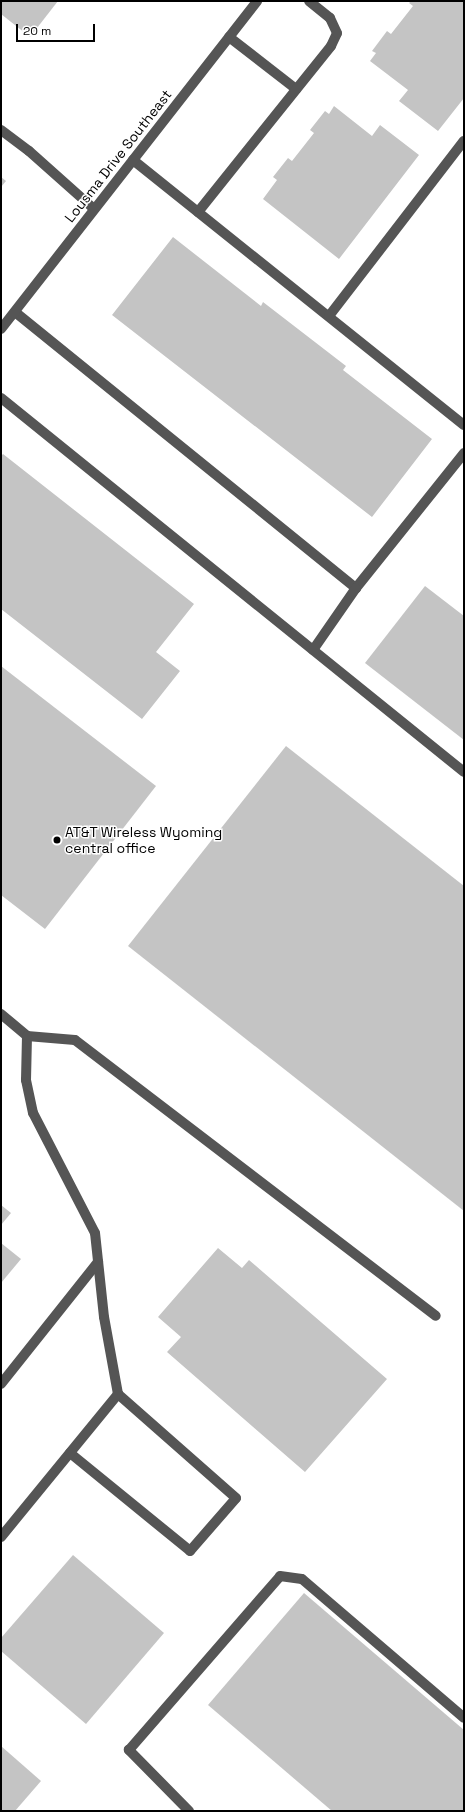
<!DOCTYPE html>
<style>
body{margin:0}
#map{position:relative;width:465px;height:1812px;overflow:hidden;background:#fff;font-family:"Space Grotesk",sans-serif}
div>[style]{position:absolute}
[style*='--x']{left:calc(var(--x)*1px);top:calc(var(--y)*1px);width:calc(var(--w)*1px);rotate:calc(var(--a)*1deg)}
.building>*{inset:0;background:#c4c4c4}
.minor>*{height:10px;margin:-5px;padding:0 5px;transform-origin:5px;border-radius:5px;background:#555}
.dots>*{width:11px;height:11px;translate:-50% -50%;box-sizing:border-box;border:2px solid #fff;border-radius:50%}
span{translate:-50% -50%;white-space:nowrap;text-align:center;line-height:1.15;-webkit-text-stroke:3px #fff;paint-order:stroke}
.street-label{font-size:14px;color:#000}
.poi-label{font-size:14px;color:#000}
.left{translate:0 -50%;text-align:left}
.frame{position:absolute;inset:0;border:2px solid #000;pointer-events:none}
.scale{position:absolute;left:16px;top:24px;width:79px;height:18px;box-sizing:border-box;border:2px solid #000;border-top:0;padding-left:5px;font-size:12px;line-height:14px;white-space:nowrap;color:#000;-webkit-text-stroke:3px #fff;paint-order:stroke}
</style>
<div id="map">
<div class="building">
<div style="clip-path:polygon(1px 1px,58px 1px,30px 37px,1px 14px)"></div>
<div style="clip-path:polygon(411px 1px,464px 1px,464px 98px,438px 131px,399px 101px,408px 90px,370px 61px,376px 53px,372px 51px,387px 31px,391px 34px,413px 6px,409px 3px)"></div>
<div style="clip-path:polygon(334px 106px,372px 136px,380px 125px,419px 155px,339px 259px,263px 199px,277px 180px,273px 177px,288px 158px,292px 161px,314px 133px,310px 130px,325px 111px,329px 114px)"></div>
<div style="clip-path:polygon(1px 177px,6px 181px,1px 187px)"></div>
<div style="clip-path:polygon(173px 237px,261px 306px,263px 302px,346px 366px,343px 370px,432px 439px,372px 517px,112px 315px)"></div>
<div style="clip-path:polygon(3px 454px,194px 604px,156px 652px,180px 671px,142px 719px,1px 609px,1px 456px)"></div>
<div style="clip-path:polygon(425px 586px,464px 616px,464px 740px,365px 663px)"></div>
<div style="clip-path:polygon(1px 666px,156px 786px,45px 929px,1px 895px)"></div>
<div style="clip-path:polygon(286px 746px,464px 886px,464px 1211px,128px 946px)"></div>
<div style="clip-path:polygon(1px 1205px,11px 1213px,1px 1225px)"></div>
<div style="clip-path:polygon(1px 1243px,21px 1259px,1px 1283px)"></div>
<div style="clip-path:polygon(218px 1248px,242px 1268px,249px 1260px,387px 1379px,305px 1472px,167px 1352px,181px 1337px,158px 1317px)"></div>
<div style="clip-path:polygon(73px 1555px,164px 1633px,86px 1724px,1px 1651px,1px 1638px)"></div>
<div style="clip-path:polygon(304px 1593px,464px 1730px,464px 1811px,332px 1811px,208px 1705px)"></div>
<div style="clip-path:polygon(1px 1746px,41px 1781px,15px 1811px,1px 1811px)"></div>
</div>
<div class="minor">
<div style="--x:229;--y:37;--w:85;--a:37.8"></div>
<div style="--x:1;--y:130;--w:35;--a:37"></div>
<div style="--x:29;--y:151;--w:87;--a:41.7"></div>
<div style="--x:133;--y:160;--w:424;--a:38.7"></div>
<div style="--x:198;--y:212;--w:213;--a:-51.3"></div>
<div style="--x:331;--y:46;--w:14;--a:-65"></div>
<div style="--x:337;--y:33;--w:17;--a:-115"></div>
<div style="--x:330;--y:18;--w:27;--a:-141"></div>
<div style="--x:15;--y:312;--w:439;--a:39"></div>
<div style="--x:356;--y:588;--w:173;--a:-51.3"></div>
<div style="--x:329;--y:316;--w:221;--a:-52.4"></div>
<div style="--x:1;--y:329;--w:416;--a:-52"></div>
<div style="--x:1;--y:398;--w:595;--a:38.93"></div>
<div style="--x:313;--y:650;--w:75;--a:-55.3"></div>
<div style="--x:1;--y:1014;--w:34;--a:40"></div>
<div style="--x:27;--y:1036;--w:48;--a:4.8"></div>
<div style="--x:75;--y:1040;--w:454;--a:37.4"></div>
<div style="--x:1;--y:1384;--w:156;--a:-51.5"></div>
<div style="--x:70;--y:1453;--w:155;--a:39.2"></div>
<div style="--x:190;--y:1551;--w:70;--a:-49"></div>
<div style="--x:236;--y:1498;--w:157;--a:-138.6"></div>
<div style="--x:1;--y:1537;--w:185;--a:-50.7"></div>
<div style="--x:118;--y:1394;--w:78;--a:-100.3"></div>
<div style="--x:104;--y:1317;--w:84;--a:-96.1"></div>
<div style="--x:95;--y:1233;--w:135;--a:-117.3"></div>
<div style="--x:33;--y:1113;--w:34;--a:-102"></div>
<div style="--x:26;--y:1080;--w:44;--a:-88.7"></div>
<div style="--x:189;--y:1811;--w:86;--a:-134.5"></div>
<div style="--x:129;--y:1750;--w:230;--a:-49"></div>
<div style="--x:280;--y:1576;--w:22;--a:8"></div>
<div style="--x:302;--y:1579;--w:213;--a:40.6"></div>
</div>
<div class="dots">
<div style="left:57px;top:840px;background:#000"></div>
</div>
<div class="street-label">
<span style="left:118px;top:156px;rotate:-52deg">Lousma Drive Southeast</span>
</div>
<div class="poi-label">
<span class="left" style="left:65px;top:840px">AT&amp;T Wireless Wyoming<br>central office</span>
</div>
<div class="frame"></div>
<div class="scale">20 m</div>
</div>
